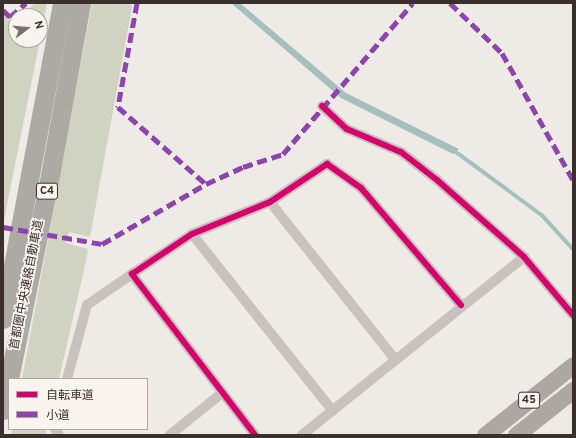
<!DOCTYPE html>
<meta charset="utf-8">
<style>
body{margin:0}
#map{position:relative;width:576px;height:438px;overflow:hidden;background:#eeeae6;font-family:Overpass,"Noto Sans JP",sans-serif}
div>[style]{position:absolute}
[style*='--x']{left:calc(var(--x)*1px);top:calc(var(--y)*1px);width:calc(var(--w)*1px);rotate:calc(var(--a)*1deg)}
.green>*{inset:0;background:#d0d3c2}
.water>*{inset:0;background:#a4bfbd}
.stream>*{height:3.5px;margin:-1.75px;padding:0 1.75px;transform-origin:1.75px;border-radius:1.75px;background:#a4bfbd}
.minor>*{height:10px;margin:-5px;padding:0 5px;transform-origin:5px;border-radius:5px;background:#c8c2be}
.primary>*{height:17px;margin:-8.5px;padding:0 8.5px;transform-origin:8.5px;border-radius:8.5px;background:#ada7a3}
.motorway>*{height:19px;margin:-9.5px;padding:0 9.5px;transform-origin:9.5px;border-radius:9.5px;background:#ada9a5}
.quiet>*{height:5px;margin-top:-2.5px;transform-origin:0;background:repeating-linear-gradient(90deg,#8e44ad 0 10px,transparent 0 15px)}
.cycleway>*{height:6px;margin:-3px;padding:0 3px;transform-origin:3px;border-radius:3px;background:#d6006c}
span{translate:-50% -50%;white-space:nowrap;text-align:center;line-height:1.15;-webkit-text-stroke:3.5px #faf4ef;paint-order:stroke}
.shield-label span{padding:1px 3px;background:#faf4ef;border:1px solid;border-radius:3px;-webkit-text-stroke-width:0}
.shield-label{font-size:11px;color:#39302d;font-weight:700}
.street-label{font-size:12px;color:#39302d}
.frame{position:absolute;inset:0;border:4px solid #39302d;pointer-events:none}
.legend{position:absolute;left:8px;top:378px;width:140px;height:52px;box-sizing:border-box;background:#faf4ef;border:1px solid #ada6a1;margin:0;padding:5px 7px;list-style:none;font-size:12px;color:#39302d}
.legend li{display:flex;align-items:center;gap:8px;height:20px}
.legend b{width:20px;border:1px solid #ada6a1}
.north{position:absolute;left:8px;top:8px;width:40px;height:40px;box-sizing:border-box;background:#faf4ef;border:1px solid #ada6a1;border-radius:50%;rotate:74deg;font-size:11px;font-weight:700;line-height:16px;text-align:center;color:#39302d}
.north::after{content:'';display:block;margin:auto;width:14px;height:18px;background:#78716e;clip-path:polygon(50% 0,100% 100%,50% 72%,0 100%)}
</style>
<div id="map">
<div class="green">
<div style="clip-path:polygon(35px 3px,47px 3px,40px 37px,40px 16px,22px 16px)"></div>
<div style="clip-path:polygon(92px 3px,130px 3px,132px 7px,90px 237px,69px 232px,66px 243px,88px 249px,86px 261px,59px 379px,22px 379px)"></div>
<div style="clip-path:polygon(3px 15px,14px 25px,16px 23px,16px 40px,40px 40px,3px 225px)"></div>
<div style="clip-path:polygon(12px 429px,47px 429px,45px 435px,11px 435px)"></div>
</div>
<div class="water">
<div style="clip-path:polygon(231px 3px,240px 3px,346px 93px,459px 149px,453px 154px,341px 98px)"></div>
</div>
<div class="stream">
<div style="--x:452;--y:149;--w:112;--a:36.3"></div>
<div style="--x:542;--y:215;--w:46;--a:47.6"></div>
</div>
<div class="minor">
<div style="--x:322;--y:106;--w:34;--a:43"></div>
<div style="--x:347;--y:129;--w:59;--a:23.1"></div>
<div style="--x:401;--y:152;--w:46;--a:37.9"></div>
<div style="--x:437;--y:180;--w:116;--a:41.5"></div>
<div style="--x:524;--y:257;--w:76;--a:49.8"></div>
<div style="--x:270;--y:202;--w:201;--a:51.5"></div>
<div style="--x:192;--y:234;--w:226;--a:51.5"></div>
<div style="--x:67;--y:379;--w:77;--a:-74.9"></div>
<div style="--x:87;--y:305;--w:55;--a:-34.6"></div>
<div style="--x:55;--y:429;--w:7;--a:56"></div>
<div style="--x:170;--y:435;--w:67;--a:-38.9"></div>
<div style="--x:255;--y:435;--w:203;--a:-127.4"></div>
<div style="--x:132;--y:274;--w:72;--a:-33.7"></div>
<div style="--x:192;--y:234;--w:84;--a:-22.3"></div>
<div style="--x:270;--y:202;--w:69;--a:-33.7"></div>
<div style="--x:327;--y:164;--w:42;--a:35.2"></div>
<div style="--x:361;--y:188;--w:154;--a:49.5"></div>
<div style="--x:302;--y:435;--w:285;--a:-38.7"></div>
</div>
<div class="primary">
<div style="--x:485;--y:435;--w:112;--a:-38.5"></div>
<div style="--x:516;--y:435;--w:73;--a:-38.3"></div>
</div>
<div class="motorway">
<div style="--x:3;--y:319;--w:321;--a:-79.4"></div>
<div style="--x:9;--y:379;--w:213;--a:-78.6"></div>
<div style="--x:51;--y:170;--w:170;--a:-79.8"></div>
<div style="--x:3;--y:410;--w:31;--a:-79"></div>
</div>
<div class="quiet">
<div style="--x:137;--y:3;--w:106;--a:100.4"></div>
<div style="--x:118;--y:107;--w:117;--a:41.2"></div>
<div style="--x:450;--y:3;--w:72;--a:43.9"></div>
<div style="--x:502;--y:53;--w:145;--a:60.8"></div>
<div style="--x:3;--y:10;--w:10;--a:45"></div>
<div style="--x:10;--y:17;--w:21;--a:-41"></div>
<div style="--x:3;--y:227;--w:100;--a:9.7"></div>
<div style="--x:102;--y:244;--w:120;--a:-30"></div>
<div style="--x:206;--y:184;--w:41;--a:-24.7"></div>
<div style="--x:243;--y:167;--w:42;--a:-18"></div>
<div style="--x:283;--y:154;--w:199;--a:-49.3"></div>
</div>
<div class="cycleway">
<div style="--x:322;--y:106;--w:34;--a:43"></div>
<div style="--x:347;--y:129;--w:59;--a:23.1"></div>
<div style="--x:401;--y:152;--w:46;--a:37.9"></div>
<div style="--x:437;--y:180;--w:116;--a:41.5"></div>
<div style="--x:524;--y:257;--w:76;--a:49.8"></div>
<div style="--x:255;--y:435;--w:203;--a:-127.4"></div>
<div style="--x:132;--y:274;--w:72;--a:-33.7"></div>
<div style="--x:192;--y:234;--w:84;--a:-22.3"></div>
<div style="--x:270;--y:202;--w:69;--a:-33.7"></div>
<div style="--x:327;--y:164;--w:42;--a:35.2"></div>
<div style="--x:361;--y:188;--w:154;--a:49.5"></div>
</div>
<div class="shield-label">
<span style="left:47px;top:191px">C4</span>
<span style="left:529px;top:400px">45</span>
</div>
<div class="street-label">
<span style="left:28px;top:285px;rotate:-79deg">首都圏中央連絡自動車道</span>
</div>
<div class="frame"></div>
<ul class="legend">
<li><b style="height:5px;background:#d6006c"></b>自転車道</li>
<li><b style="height:5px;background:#8e44ad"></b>小道</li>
</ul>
<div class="north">N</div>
</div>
